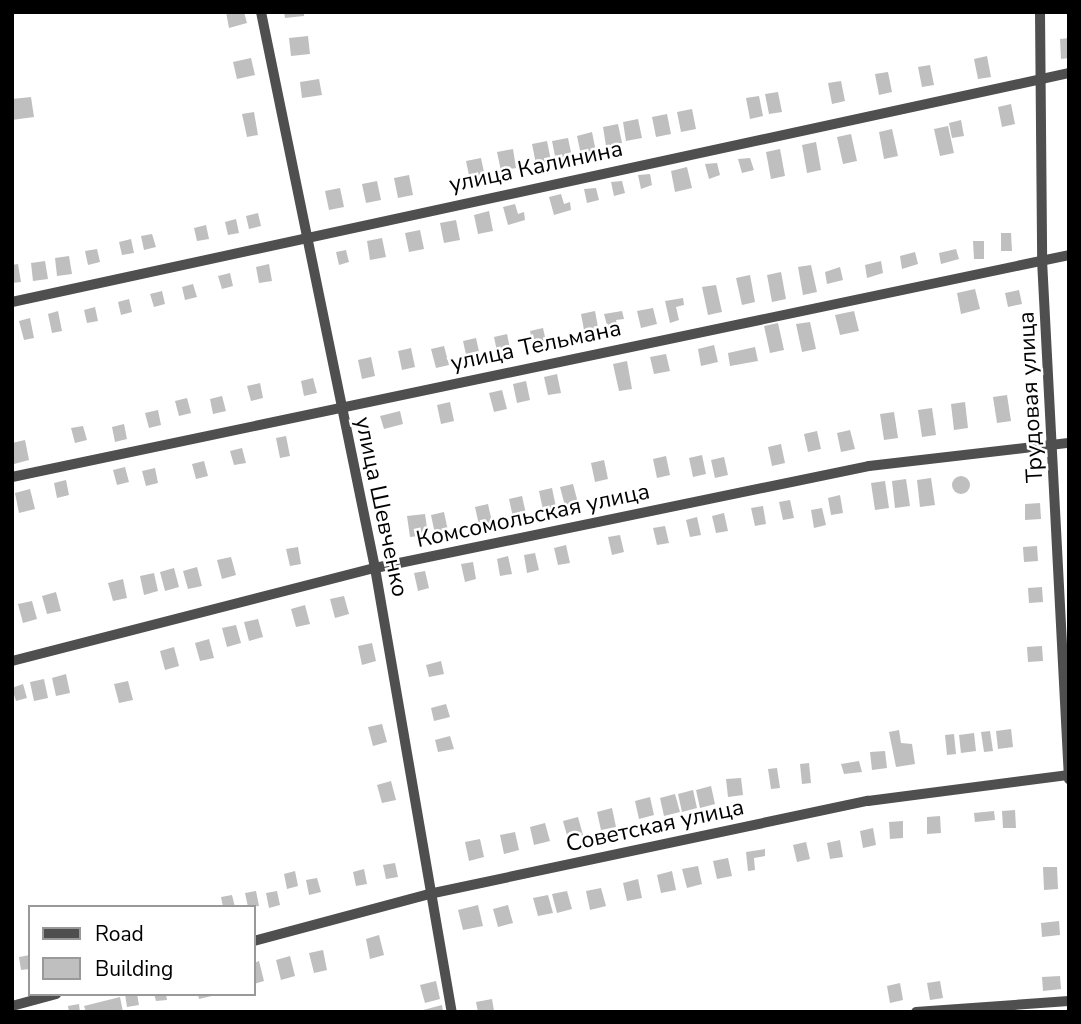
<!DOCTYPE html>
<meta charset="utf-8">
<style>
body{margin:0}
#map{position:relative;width:1081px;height:1024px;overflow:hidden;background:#fff;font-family:"Nunito Sans",sans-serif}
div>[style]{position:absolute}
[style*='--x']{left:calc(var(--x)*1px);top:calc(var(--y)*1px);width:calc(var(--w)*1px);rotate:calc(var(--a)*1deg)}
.building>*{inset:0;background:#bfbfbf}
.round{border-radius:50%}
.street>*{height:10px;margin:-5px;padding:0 5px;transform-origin:5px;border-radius:5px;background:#4f4f4f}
span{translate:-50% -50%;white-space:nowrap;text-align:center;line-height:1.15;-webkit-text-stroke:5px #fff;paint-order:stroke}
.street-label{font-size:23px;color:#000}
.frame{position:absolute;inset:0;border:14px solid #000;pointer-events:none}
.legend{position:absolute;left:28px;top:905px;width:228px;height:91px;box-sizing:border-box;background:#fff;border:2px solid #999;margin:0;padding:9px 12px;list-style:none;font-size:21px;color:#000}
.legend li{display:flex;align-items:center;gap:14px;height:35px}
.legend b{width:35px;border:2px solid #999}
</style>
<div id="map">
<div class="building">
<div style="clip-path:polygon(226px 12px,244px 12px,247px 23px,229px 28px)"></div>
<div style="clip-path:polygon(284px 12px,304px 12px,304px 16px,285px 18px)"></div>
<div style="clip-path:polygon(308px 36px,310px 54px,291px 56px,289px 38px)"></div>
<div style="clip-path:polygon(1069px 38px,1069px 58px,1061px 59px,1060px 39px)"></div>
<div style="clip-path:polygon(987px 56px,991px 77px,978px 79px,974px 59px)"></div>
<div style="clip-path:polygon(251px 58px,255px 75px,237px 79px,233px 62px)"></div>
<div style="clip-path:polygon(930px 65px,934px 85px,922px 87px,918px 67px)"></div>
<div style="clip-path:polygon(888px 72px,892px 92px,879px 95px,875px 74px)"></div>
<div style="clip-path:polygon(319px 79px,322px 95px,302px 98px,300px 82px)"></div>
<div style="clip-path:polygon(841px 81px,845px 101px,832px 104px,828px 83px)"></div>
<div style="clip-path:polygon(778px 92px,782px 112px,769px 114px,765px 94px)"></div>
<div style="clip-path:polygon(759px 96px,763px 116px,750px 119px,746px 98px)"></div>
<div style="clip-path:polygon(31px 97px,34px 117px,12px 120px,12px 99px)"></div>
<div style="clip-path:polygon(1011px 104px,1015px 124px,1002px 127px,998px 107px)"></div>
<div style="clip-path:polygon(692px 109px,696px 129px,681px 132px,677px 112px)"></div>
<div style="clip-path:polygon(254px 112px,258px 135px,247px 137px,242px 114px)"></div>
<div style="clip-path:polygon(667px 114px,671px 134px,656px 137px,652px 117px)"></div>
<div style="clip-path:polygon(638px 119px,642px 138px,626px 141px,623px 122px)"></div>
<div style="clip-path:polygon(961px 120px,964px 136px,952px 138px,949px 123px)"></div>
<div style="clip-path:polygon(618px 124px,622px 143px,606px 146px,603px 127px)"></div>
<div style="clip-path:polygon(948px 126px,954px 153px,940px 156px,934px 129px)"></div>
<div style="clip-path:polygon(892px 129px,898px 156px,884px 159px,879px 132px)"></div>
<div style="clip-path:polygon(592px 132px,596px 152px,581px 155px,577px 136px)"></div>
<div style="clip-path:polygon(851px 134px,857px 161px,843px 164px,837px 137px)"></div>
<div style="clip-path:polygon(568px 138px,572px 157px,556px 161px,552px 141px)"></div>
<div style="clip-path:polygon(547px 141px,551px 161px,536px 164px,532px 144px)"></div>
<div style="clip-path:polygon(816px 142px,821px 170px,807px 173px,802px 145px)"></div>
<div style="clip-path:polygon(513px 149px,516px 168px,501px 171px,497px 152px)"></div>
<div style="clip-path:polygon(780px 149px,785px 176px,771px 179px,766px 152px)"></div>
<div style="clip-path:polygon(481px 158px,485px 177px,470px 180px,466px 161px)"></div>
<div style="clip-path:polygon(750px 158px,754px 170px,742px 173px,738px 159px)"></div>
<div style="clip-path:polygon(717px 163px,720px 175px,709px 179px,705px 164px)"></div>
<div style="clip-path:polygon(687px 167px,692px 188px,675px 192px,671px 171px)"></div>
<div style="clip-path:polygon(650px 174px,652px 185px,641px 189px,638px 175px)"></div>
<div style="clip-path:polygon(409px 175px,413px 195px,398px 198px,394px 178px)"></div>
<div style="clip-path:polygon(377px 181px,381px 200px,366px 203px,362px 184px)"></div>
<div style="clip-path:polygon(622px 181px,625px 193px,614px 196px,611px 182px)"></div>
<div style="clip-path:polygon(340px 188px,344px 207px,329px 210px,325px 191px)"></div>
<div style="clip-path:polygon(596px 188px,599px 200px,587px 203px,584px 189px)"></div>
<div style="clip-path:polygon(561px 194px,564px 204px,570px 202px,571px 210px,554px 215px,549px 197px)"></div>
<div style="clip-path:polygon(515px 204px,518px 214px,524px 212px,525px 220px,508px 225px,503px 207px)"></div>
<div style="clip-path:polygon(489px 211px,493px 231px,478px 234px,474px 215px)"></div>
<div style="clip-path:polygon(258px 213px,261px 226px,249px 229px,246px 216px)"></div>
<div style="clip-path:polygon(236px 219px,239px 233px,228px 235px,225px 222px)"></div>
<div style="clip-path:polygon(456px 220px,460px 240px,444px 243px,440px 223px)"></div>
<div style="clip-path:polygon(206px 225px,209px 239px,197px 241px,194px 228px)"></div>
<div style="clip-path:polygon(420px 230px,424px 249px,409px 252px,405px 233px)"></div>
<div style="clip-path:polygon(1001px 233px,1011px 233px,1012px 251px,1001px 251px)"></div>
<div style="clip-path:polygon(152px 234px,156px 247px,144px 250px,141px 236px)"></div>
<div style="clip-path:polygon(382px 238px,386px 257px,370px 260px,367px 241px)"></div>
<div style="clip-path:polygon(131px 239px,134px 253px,122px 255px,119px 242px)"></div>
<div style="clip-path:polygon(973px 241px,984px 241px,984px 259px,974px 259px)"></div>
<div style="clip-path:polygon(97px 249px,100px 262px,88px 265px,85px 251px)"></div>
<div style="clip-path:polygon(956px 249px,959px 259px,941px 264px,939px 253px)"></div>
<div style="clip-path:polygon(346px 250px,349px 262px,339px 265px,336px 252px)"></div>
<div style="clip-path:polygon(915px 252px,918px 264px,902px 269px,900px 256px)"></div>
<div style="clip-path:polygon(69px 256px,72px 274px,57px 276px,55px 258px)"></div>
<div style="clip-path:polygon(45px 261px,48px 279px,33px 281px,31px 263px)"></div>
<div style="clip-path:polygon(881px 261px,883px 273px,867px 278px,865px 265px)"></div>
<div style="clip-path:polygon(18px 264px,21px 282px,12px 283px,12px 265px)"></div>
<div style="clip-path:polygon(269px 264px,272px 281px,259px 283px,256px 267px)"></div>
<div style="clip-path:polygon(811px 265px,817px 292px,803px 295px,798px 267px)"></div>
<div style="clip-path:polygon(840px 267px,843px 280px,827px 284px,825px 272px)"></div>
<div style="clip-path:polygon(781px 272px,786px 299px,772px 302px,767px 275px)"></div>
<div style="clip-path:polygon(230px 273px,233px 286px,222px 289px,218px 276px)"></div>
<div style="clip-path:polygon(750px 275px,755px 302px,742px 305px,736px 278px)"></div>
<div style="clip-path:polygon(193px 284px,197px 297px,185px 300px,182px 287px)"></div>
<div style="clip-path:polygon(716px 285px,722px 312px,708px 315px,702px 287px)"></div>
<div style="clip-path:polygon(975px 289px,980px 309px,961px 314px,957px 293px)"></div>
<div style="clip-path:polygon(1019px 290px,1022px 304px,1008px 307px,1005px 293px)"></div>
<div style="clip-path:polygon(162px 291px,165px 304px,154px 307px,150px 294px)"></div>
<div style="clip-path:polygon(683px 298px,684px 305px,676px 307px,679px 320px,670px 323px,665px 301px)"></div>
<div style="clip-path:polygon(129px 299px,132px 312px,121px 315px,118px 302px)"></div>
<div style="clip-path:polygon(95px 307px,98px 321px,87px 323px,84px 310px)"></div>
<div style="clip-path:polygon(653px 308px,657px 324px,641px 328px,637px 311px)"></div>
<div style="clip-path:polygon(58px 311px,62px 331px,52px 333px,48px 314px)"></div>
<div style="clip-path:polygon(595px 311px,600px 338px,586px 341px,581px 314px)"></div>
<div style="clip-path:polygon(622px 311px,624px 319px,616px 320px,619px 334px,610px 336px,604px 314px)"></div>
<div style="clip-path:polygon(854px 311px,859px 331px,840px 335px,835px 315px)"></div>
<div style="clip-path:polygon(30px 318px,34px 338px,24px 340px,19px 321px)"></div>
<div style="clip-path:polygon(810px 322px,816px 349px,802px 352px,796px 324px)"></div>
<div style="clip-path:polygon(778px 323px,784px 350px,770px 353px,764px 326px)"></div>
<div style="clip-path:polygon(543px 328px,547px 346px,534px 349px,530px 331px)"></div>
<div style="clip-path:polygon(507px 334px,511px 353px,498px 356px,494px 337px)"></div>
<div style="clip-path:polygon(476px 338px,480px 356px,467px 359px,463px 341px)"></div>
<div style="clip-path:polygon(714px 345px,718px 362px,701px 366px,698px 349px)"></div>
<div style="clip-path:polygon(444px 346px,449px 365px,436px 368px,431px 349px)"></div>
<div style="clip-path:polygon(755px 347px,758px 361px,730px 366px,728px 353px)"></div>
<div style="clip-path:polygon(411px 348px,415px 367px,402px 370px,398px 351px)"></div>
<div style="clip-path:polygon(666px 354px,670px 371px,654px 374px,650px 357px)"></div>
<div style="clip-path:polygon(371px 357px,375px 376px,362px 379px,358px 360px)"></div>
<div style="clip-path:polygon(627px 361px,632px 389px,619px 391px,613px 364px)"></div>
<div style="clip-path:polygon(557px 374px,561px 393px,548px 395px,544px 377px)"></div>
<div style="clip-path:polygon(313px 378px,317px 393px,304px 396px,301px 381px)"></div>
<div style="clip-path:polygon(526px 381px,530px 400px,517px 403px,513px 384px)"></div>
<div style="clip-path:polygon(260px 383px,263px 398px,251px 401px,247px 386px)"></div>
<div style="clip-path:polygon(502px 390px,507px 409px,494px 412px,489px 393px)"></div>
<div style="clip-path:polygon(1007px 395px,1011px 421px,997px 423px,993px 397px)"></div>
<div style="clip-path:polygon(222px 396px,226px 411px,213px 414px,210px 399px)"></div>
<div style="clip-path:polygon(187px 398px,191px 413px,179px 416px,175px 401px)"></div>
<div style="clip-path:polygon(450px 402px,454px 421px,441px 424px,437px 405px)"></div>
<div style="clip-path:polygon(965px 402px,968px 428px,954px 430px,951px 404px)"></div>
<div style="clip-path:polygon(932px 408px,936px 435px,922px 437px,918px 410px)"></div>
<div style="clip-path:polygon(158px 410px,161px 425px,149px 428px,145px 413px)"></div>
<div style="clip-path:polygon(400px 411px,403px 424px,384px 429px,380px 416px)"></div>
<div style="clip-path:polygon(894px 412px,898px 438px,884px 440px,880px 414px)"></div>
<div style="clip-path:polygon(124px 424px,127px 439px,115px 442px,112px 427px)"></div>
<div style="clip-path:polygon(83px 426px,87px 440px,75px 443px,71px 428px)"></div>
<div style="clip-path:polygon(850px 430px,855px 449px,841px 452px,837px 433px)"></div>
<div style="clip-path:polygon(817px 431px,821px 449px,808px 452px,804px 434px)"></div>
<div style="clip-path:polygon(286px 436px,290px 456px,280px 458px,276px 438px)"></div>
<div style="clip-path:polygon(25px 440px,29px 460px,14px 464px,12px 443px)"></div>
<div style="clip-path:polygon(781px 444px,785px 463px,772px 466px,768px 447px)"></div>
<div style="clip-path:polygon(242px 448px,246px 463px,234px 465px,230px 451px)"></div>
<div style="clip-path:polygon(702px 455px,706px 474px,693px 477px,689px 458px)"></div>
<div style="clip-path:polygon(666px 456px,670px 475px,657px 478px,653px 459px)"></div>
<div style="clip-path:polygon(724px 457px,728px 475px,715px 478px,711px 460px)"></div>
<div style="clip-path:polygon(604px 460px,608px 479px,595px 482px,591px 463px)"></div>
<div style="clip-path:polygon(204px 461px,208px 476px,196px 479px,192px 464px)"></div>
<div style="clip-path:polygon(125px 467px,129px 482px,117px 485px,113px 470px)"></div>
<div style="clip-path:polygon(155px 468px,158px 483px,146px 486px,142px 471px)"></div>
<div class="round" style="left:952px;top:476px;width:18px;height:18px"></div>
<div style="clip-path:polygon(931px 478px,935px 505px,920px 507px,917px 480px)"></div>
<div style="clip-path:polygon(906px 479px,910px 506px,895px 508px,892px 481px)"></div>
<div style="clip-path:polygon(66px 480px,69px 495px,57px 498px,54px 483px)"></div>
<div style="clip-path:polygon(885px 481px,889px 508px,875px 510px,871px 483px)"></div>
<div style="clip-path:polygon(573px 484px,578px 503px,565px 506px,560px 487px)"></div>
<div style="clip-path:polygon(552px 488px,556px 507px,543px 510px,539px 491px)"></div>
<div style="clip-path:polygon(30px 489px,35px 509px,19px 513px,15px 493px)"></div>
<div style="clip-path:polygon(840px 495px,843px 513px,831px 515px,828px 498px)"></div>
<div style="clip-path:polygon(522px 496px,526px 514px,513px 517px,509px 499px)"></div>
<div style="clip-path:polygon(790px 500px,794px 518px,783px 520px,779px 502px)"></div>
<div style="clip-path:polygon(1040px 503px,1041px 519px,1025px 520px,1025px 504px)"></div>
<div style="clip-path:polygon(488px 504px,492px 522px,479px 525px,475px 507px)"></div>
<div style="clip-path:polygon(763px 506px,766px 524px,755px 526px,751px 508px)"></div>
<div style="clip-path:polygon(822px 508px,826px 525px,814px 528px,811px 510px)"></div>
<div style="clip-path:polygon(444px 512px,448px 531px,435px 534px,431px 515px)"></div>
<div style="clip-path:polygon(724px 513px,728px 531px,716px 533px,712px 516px)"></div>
<div style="clip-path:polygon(425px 514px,428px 535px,410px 537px,407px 516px)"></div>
<div style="clip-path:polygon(697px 517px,701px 535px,690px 537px,686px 520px)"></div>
<div style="clip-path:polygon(665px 526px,669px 543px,657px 545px,653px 528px)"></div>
<div style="clip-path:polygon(620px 535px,624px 552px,612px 555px,608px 537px)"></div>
<div style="clip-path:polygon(566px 545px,570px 563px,558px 565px,554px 548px)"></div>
<div style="clip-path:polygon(1037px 546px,1038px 561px,1024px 562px,1023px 547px)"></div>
<div style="clip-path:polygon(298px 547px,301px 564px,290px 566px,286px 549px)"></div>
<div style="clip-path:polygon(535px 553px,539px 570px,527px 573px,524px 555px)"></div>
<div style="clip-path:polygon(508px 556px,512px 574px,500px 576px,497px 559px)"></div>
<div style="clip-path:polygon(231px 557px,236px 575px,222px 579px,217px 560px)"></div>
<div style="clip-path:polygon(473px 562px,476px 579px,465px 582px,461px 564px)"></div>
<div style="clip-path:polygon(197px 567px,202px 586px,188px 589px,183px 571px)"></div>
<div style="clip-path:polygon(174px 568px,179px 587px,165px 591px,160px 572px)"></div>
<div style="clip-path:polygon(425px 571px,429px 588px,418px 591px,414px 573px)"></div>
<div style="clip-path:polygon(154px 573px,158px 591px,144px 595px,140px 576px)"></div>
<div style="clip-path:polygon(123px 579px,127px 598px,113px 601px,108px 583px)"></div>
<div style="clip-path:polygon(1042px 587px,1043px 602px,1029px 603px,1028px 588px)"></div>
<div style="clip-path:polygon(56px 592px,61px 611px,47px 614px,42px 596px)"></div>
<div style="clip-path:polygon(344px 596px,349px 614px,335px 618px,330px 599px)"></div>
<div style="clip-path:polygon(32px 601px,37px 619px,23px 623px,18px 604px)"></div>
<div style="clip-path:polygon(305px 605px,310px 624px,296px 627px,291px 609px)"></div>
<div style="clip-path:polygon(258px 619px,263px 637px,249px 641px,244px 622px)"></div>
<div style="clip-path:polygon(236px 625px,241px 643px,227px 647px,222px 628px)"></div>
<div style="clip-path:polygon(209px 639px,214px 658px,200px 661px,195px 643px)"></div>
<div style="clip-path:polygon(372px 643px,376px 661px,362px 665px,358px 646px)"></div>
<div style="clip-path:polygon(1042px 646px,1043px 661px,1028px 662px,1027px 647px)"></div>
<div style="clip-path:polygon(174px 647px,179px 666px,165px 670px,160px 651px)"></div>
<div style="clip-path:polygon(441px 661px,444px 674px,429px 677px,426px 665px)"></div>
<div style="clip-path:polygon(66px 674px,70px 693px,56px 696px,52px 678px)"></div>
<div style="clip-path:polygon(44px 679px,48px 698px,34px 701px,30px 682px)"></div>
<div style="clip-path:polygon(128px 681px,133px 700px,119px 703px,114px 684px)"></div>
<div style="clip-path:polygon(23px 684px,27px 698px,16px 701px,12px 688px)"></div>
<div style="clip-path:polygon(446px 704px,450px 717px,434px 721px,431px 708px)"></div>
<div style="clip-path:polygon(382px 724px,387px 742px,373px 746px,368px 727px)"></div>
<div style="clip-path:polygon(1011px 729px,1013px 747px,998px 749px,996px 731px)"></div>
<div style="clip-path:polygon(899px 730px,901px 743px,912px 744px,915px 764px,896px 767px,889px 732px)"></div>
<div style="clip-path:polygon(990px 731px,993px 751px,984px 752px,981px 732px)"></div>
<div style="clip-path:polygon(974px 733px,976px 751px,961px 753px,959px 735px)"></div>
<div style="clip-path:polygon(954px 734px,956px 754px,947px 755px,945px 735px)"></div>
<div style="clip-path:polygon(450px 736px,454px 749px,438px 752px,435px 740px)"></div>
<div style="clip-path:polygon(885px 751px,887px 768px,872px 770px,870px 752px)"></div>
<div style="clip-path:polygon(859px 761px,862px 772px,844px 774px,841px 764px)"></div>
<div style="clip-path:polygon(809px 763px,811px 783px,802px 784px,800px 764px)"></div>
<div style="clip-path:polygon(777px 768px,780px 788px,771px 789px,768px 769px)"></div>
<div style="clip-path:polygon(741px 778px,743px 795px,728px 797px,726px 779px)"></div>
<div style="clip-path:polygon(391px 781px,396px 800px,382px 803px,377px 785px)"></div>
<div style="clip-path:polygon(711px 786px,715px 804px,700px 808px,696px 790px)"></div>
<div style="clip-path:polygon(693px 790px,697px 808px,682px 812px,678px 794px)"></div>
<div style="clip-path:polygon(675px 794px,680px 812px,664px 816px,660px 798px)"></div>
<div style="clip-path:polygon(650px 797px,654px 815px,639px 819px,635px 801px)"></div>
<div style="clip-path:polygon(612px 808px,616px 827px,601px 830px,597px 812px)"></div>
<div style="clip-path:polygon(1015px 810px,1016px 828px,1003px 828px,1002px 811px)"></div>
<div style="clip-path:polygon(994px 811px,995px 820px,975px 822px,974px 813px)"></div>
<div style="clip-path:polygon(940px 816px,941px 833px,927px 834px,927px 817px)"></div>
<div style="clip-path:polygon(578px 817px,583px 835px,568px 839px,563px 821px)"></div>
<div style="clip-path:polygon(903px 821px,903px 838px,890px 839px,889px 822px)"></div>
<div style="clip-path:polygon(545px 823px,550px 841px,534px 845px,530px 827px)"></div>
<div style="clip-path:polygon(873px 828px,876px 845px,863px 848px,860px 831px)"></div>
<div style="clip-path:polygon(515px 832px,519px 850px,504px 854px,500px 835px)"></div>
<div style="clip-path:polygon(480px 839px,484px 857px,469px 861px,465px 842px)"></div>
<div style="clip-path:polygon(840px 840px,843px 857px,830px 859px,827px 843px)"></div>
<div style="clip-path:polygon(806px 842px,810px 859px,797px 862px,793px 845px)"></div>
<div style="clip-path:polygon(765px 849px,765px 856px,754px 858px,755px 870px,748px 871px,746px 852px)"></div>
<div style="clip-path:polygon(728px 858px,732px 876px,717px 879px,713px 861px)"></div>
<div style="clip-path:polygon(395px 863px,398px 877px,386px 879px,383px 865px)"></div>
<div style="clip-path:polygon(698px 866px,702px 884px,687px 888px,682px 869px)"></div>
<div style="clip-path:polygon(1043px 867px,1057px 867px,1058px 889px,1044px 890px)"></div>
<div style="clip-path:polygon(364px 869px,367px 884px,356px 886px,353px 872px)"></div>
<div style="clip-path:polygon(295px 871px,298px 886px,287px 889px,284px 874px)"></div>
<div style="clip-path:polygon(672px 871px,676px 890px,661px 893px,657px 875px)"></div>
<div style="clip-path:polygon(317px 878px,321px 892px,309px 895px,306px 880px)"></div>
<div style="clip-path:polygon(638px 879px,642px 898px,627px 901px,623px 883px)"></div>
<div style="clip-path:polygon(601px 888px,606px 906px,590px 910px,586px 891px)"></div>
<div style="clip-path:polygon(256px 891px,259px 906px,248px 907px,245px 893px)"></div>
<div style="clip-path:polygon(277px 891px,280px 905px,269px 908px,266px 893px)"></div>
<div style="clip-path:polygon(567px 891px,572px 909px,557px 913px,552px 894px)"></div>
<div style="clip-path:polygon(232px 895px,235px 907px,223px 907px,221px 897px)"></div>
<div style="clip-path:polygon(548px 895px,553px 913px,538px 916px,533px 898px)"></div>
<div style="clip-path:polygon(478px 905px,483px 926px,463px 930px,458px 910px)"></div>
<div style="clip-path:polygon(508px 905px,513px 923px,498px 927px,493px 909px)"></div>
<div style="clip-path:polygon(1059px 921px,1060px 935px,1042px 937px,1041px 923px)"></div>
<div style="clip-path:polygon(379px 935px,384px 955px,370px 959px,366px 939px)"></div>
<div style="clip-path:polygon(323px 950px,327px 970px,314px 973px,309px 953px)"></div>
<div style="clip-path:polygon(30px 955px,30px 969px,21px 970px,19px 957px)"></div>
<div style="clip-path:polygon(290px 956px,295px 976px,281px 980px,276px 960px)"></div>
<div style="clip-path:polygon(259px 961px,264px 981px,254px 984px,254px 963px)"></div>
<div style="clip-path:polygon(1060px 976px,1061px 989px,1043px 991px,1042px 977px)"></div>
<div style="clip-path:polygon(436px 981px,440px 999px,425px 1003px,420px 985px)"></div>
<div style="clip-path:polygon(940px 981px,943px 998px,930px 1000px,927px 983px)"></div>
<div style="clip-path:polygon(900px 983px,903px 1000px,890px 1003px,887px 986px)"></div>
<div style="clip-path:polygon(125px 994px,137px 994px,139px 1005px,127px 1007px)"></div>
<div style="clip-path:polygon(154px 994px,166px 994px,167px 1000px,156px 1001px)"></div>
<div style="clip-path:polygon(198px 994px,216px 994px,216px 995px,199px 999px)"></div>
<div style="clip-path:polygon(120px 997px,123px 1012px,86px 1012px,84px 1006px)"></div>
<div style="clip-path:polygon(492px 999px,494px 1011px,478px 1012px,476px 1002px)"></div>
<div style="clip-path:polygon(79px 1004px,80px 1012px,69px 1012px,68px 1006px)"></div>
<div style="clip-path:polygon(442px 1005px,443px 1012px,423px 1012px,423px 1010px)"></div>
</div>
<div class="street">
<div style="--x:261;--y:12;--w:568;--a:78.41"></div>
<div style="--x:375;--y:568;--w:451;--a:80.2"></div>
<div style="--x:1040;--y:12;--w:248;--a:89.5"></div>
<div style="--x:1042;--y:260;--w:520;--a:87.02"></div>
<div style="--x:12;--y:302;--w:1082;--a:-12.22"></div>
<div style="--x:12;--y:477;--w:1080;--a:-11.86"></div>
<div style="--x:12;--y:661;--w:375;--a:-14.4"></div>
<div style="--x:375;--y:568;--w:504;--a:-11.67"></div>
<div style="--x:869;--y:466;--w:201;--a:-6.6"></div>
<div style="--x:254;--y:941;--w:181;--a:-15"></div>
<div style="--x:429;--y:894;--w:449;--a:-12"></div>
<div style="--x:868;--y:801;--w:203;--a:-7.4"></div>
<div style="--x:12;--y:1006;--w:46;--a:-15.3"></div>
<div style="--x:916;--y:1012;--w:153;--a:-4.1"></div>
</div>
<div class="street-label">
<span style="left:536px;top:167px;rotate:-12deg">улица Калинина</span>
<span style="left:536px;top:346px;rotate:-12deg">улица Тельмана</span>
<span style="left:1031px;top:397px;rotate:-93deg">Трудовая улица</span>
<span style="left:381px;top:507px;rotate:78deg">улица Шевченко</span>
<span style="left:533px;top:516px;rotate:-12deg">Комсомольская улица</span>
<span style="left:655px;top:826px;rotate:-12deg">Советская улица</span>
</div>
<div class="frame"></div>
<ul class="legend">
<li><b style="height:9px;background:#4f4f4f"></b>Road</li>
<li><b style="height:19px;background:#bfbfbf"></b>Building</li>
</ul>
</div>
